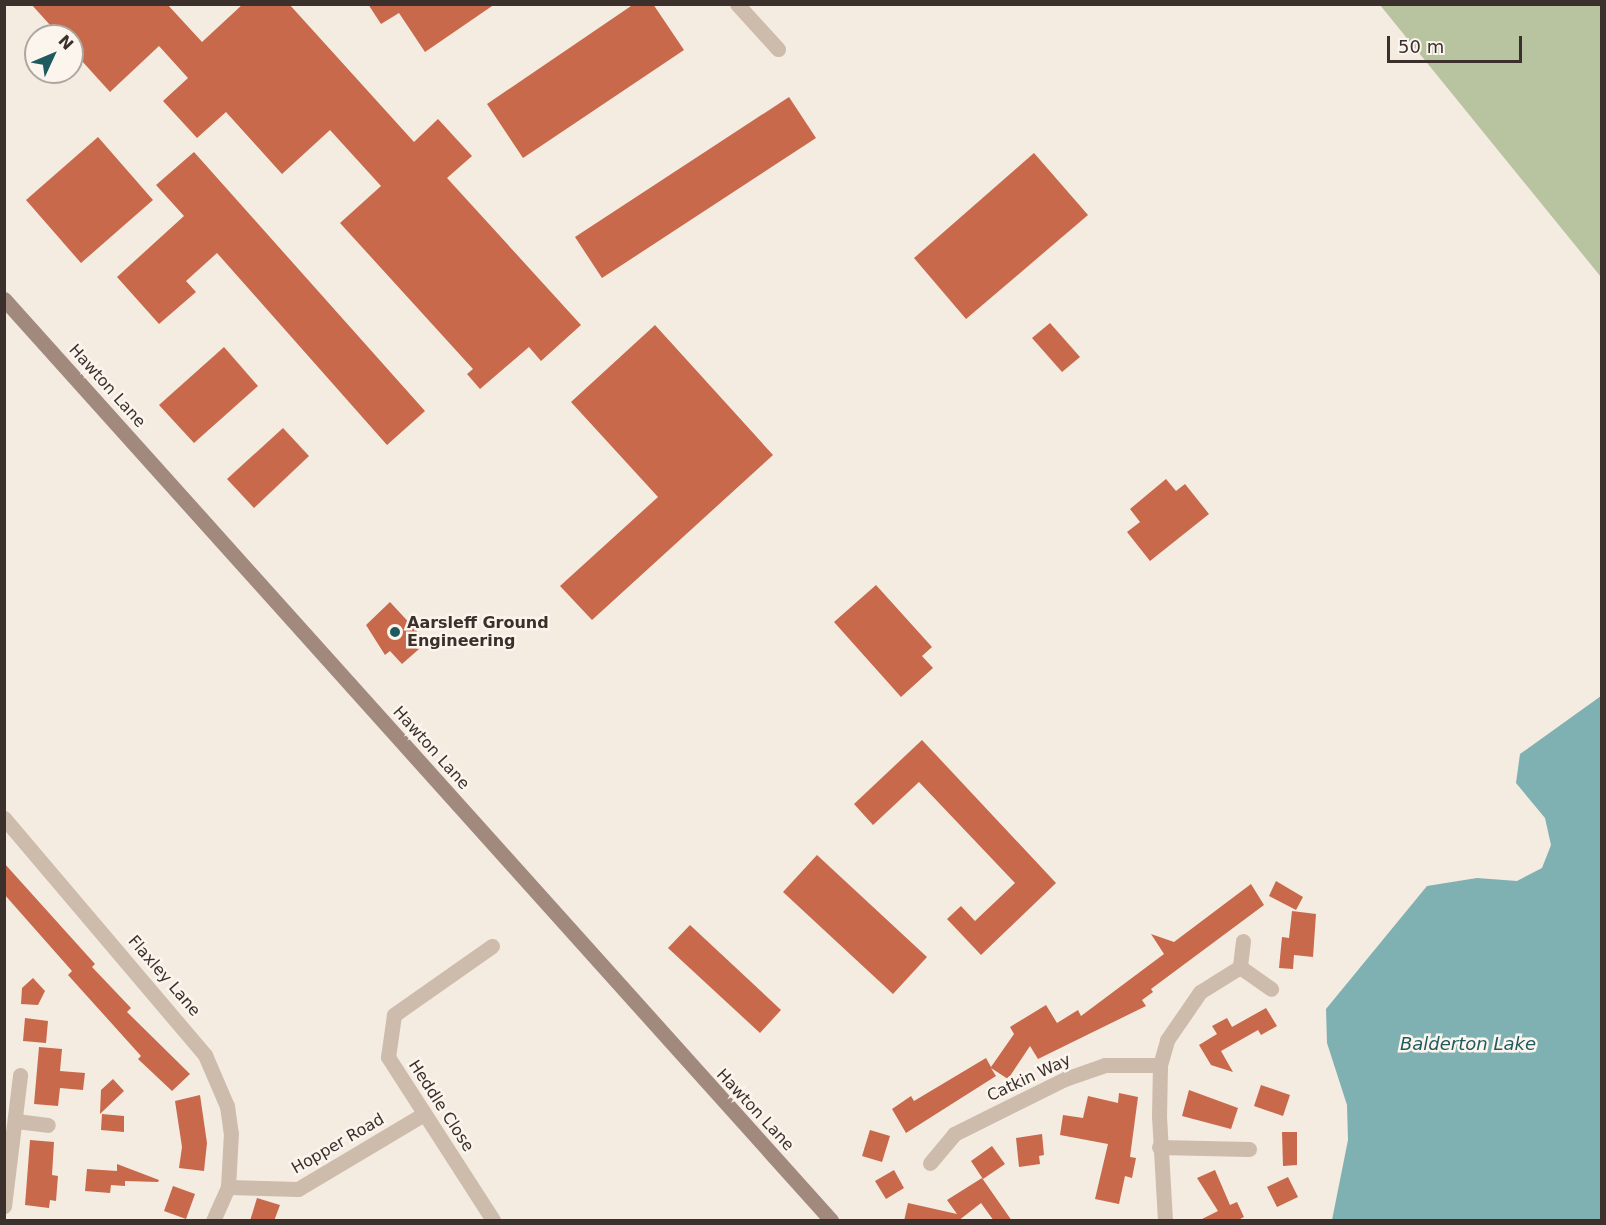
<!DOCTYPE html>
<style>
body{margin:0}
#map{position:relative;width:1606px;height:1225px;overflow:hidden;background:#f4ebe1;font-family:"DejaVu Sans",sans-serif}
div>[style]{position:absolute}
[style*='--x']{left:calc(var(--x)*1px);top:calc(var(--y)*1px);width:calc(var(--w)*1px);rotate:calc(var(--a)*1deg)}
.green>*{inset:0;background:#b8c4a0}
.water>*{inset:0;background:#7fb0b2}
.building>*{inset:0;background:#c8694b}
.street>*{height:15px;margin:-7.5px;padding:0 7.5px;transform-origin:7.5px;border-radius:7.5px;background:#cdbbac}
.secondary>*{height:15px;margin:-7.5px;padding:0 7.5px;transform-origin:7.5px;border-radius:7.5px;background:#a18a7d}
.dots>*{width:16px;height:16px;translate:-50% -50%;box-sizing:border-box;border:3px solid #fbf5ee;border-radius:50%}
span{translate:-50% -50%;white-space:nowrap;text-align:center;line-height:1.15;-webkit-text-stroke:5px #fbf5ee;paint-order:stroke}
.street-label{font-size:16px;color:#3b302b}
.poi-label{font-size:16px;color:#3b302b;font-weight:700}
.left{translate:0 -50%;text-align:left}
.water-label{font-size:18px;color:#1f5a5e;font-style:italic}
.frame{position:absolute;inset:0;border:6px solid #3b302b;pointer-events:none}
.north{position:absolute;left:24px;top:24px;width:60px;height:60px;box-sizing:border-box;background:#fbf5ee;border:2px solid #aea6a0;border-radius:50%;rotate:46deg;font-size:16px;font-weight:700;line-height:24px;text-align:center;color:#3b302b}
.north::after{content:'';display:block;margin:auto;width:21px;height:27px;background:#1f5a5e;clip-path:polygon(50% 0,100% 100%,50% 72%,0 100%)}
.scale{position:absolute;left:1387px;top:36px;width:135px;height:27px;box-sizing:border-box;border:3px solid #3b302b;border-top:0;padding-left:8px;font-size:18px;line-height:21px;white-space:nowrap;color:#3b302b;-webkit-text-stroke:4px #fbf5ee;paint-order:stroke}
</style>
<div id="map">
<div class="green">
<div style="clip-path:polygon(1380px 5px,1601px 5px,1601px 277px)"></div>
</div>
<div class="water">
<div style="clip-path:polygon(1601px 696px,1601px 1220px,1332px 1220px,1348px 1140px,1347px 1105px,1327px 1043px,1326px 1009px,1427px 886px,1477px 878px,1517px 881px,1542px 868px,1551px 845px,1545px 818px,1516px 783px,1520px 754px)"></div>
</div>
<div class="building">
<div style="clip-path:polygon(31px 4px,167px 4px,202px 42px,243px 4px,289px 4px,414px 142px,438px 119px,472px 156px,447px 178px,581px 325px,541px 361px,529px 347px,480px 389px,467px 374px,473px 369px,340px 223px,381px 186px,330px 130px,282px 174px,226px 112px,197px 138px,163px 101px,188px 78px,159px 46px,110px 92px,72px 50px,72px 36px,60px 36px)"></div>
<div style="clip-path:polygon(368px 4px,495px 4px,425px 52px,399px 13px,381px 24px)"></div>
<div style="clip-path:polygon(634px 4px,653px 4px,684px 50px,523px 158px,487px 104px)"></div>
<div style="clip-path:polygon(789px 97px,816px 138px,602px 278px,575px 237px)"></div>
<div style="clip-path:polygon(98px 137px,153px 200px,81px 263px,26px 200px)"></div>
<div style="clip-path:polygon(194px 152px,425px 411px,387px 445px,217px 253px,186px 281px,196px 292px,159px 324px,117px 277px,184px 216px,156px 185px)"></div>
<div style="clip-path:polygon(1034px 153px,1088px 215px,966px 319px,914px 258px)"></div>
<div style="clip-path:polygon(1050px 323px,1080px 357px,1062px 372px,1032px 338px)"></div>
<div style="clip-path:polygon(655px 325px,773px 455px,592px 620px,560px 586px,658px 497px,571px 402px)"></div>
<div style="clip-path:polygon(224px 347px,258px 386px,194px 443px,159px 405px)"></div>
<div style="clip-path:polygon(283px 428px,309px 456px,254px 508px,227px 479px)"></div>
<div style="clip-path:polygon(1166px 479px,1176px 491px,1185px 484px,1209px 514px,1150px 561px,1127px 532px,1140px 522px,1130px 509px)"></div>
<div style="clip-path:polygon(876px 585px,932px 647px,922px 656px,933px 668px,901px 697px,834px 622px)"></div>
<div style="clip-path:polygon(390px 602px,427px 642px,402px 664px,390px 651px,385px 655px,366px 625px)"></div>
<div style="clip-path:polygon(922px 740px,1056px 883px,981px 955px,947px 919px,961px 906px,975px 921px,1015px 883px,919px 782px,873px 825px,854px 804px)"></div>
<div style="clip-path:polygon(817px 855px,927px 957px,893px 994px,783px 892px)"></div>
<div style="clip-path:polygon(4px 863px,95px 964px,92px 967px,131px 1008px,127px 1012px,190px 1074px,172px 1091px,138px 1059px,141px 1056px,68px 975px,72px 971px,4px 894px)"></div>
<div style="clip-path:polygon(1276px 881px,1303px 897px,1296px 910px,1269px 896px)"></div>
<div style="clip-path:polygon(1251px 884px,1264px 905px,1151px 989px,1153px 992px,1142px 1000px,1146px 1006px,1038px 1059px,1030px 1046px,1008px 1079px,991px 1068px,996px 1076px,906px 1133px,892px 1109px,911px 1096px,914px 1101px,986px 1058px,991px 1067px,1014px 1034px,1010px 1027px,1046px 1005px,1057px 1023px,1078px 1010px,1081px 1016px,1164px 954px,1151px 934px,1174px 942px)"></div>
<div style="clip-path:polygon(1292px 911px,1316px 914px,1313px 957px,1294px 955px,1293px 969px,1279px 968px,1282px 937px,1289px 938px)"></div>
<div style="clip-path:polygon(690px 925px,781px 1010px,760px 1033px,668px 948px)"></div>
<div style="clip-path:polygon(33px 978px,45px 991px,38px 1005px,21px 1004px,22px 988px)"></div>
<div style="clip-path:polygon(1266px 1008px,1277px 1026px,1261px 1035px,1258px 1030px,1221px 1051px,1233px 1072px,1211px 1065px,1199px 1045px,1217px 1034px,1212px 1026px,1227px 1018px,1232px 1027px)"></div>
<div style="clip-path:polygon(25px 1018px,48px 1021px,46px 1043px,23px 1041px)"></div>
<div style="clip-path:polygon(39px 1047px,62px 1049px,60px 1071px,85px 1073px,83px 1090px,60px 1088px,58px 1106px,34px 1104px)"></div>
<div style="clip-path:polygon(113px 1079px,124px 1091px,100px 1114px,101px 1090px)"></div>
<div style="clip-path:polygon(1261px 1085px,1290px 1095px,1283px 1116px,1254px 1106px)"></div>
<div style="clip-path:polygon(1189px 1090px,1238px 1108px,1231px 1129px,1182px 1116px)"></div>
<div style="clip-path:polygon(1119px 1093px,1138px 1097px,1130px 1157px,1136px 1158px,1132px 1178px,1125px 1176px,1119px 1204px,1095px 1199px,1108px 1144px,1060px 1135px,1063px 1115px,1083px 1118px,1088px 1096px,1118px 1103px)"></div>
<div style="clip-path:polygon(200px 1095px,207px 1143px,204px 1171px,179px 1168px,182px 1147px,175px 1101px)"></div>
<div style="clip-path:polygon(102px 1114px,124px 1116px,124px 1132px,101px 1130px)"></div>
<div style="clip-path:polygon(870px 1130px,890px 1136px,882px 1162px,862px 1156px)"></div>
<div style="clip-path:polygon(1282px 1132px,1297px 1132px,1297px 1165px,1283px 1166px)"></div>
<div style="clip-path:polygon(1042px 1134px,1044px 1155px,1039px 1156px,1040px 1164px,1019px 1167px,1016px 1138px)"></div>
<div style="clip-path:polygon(30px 1140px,54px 1142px,52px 1175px,58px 1176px,56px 1201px,50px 1200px,49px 1208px,25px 1205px)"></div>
<div style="clip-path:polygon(992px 1146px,1005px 1164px,983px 1179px,971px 1161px)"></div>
<div style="clip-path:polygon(117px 1164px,159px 1180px,158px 1182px,125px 1181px,125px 1186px,111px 1185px,110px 1193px,85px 1191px,87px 1169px,117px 1171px)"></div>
<div style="clip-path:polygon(894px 1170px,904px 1188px,886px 1199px,875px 1181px)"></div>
<div style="clip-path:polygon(1215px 1170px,1230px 1205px,1237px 1202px,1244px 1217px,1236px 1221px,1198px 1221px,1218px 1211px,1197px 1178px)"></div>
<div style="clip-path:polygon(1288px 1177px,1298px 1197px,1277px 1207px,1267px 1187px)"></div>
<div style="clip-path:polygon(982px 1178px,1012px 1221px,994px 1221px,981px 1203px,958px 1221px,904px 1221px,908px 1203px,957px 1214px,947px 1200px)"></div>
<div style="clip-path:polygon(173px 1186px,195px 1194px,186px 1219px,164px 1211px)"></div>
<div style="clip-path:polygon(257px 1198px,280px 1205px,274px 1221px,250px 1221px)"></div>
</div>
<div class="street">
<div style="--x:737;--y:4;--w:61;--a:47.7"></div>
<div style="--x:4;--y:818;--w:311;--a:49.7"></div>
<div style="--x:205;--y:1055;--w:56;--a:66.7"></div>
<div style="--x:227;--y:1106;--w:27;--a:82"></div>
<div style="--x:231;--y:1133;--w:54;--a:93.2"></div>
<div style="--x:228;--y:1187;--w:36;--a:114"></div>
<div style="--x:1243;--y:941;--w:26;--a:97"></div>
<div style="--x:1240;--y:967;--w:38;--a:35"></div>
<div style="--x:492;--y:946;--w:120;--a:144.9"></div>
<div style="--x:394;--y:1015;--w:42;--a:98.1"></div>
<div style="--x:388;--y:1057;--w:194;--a:57.2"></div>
<div style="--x:16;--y:1121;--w:32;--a:7"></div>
<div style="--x:1159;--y:1147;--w:90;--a:1.3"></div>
<div style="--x:930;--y:1163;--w:38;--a:-50"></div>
<div style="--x:954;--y:1134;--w:124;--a:-26.4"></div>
<div style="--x:1065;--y:1079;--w:42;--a:-19.3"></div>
<div style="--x:1105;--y:1065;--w:55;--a:0"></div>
<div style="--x:228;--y:1187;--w:70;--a:1.6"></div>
<div style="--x:298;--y:1189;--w:147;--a:-30.8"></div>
<div style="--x:4;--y:1206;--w:132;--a:-83"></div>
<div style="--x:1165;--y:1220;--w:103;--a:-93.3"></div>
<div style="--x:1159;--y:1117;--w:52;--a:-88.9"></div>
<div style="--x:1160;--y:1065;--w:26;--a:-74"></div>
<div style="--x:1167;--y:1040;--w:58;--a:-55.5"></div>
<div style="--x:1200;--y:992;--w:47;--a:-32"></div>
</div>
<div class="secondary">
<div style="--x:4;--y:299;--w:1238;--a:48.08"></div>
</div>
<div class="dots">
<div style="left:395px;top:632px;background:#1f5a5e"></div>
</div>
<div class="street-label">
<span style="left:107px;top:386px;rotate:48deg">Hawton Lane</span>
<span style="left:431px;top:748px;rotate:48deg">Hawton Lane</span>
<span style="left:164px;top:976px;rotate:49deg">Flaxley Lane</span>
<span style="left:1029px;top:1078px;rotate:-25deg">Catkin Way</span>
<span style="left:441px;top:1106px;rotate:57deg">Heddle Close</span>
<span style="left:755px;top:1110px;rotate:47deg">Hawton Lane</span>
<span style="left:338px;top:1144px;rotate:-30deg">Hopper Road</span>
</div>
<div class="poi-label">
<span class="left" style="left:407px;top:632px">Aarsleff Ground<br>Engineering</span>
</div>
<div class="water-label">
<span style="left:1468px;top:1044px">Balderton Lake</span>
</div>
<div class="frame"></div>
<div class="north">N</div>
<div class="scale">50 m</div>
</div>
